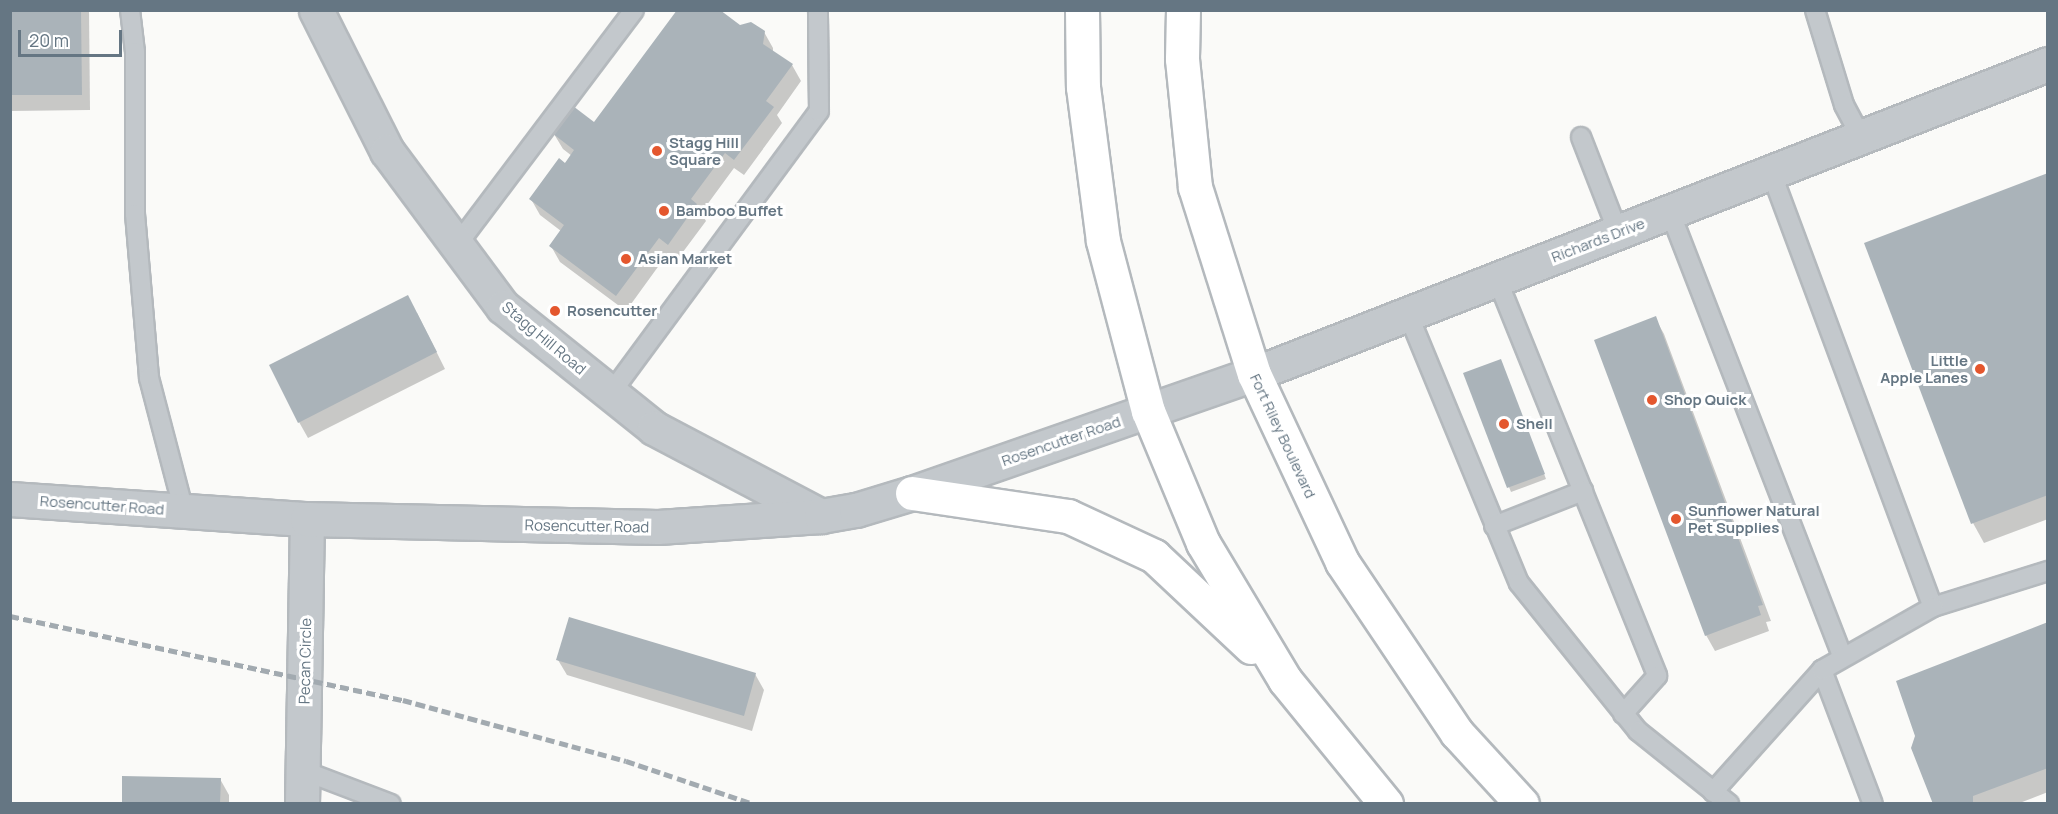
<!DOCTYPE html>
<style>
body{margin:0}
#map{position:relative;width:2058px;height:814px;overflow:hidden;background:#fafaf8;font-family:Manrope,sans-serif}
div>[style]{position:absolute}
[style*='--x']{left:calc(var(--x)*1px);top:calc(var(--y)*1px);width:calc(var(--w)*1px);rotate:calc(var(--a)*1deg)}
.shadow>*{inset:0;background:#0003}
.building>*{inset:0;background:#aab3b9}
.roads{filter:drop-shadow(2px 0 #b4b9bd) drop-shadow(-2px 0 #b4b9bd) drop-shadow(0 2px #b4b9bd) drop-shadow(0 -2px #b4b9bd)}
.service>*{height:18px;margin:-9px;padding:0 9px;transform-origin:9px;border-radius:9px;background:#c3c8cc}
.minor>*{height:33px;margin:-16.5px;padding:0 16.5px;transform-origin:16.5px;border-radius:16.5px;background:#c3c8cc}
.tertiary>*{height:33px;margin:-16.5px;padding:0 16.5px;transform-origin:16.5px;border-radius:16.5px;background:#c3c8cc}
.trunk>*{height:33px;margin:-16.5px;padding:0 16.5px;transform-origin:16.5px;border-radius:16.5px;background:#fff}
.motorway>*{height:33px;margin:-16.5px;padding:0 16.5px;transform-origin:16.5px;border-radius:16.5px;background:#fff}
.rail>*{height:4.5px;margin-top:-2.25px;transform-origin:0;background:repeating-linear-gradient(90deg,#a2aab0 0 9px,transparent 0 13.5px)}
.dots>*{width:16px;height:16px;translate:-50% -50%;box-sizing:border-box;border:3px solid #fff;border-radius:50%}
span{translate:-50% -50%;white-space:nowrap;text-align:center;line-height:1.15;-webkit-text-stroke:6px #fff;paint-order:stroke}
.poi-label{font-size:15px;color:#657683;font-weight:700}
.left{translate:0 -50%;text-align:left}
.right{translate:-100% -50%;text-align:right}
.street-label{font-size:15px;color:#657683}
.frame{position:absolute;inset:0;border:12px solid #657683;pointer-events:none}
.scale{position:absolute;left:18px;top:30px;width:104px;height:27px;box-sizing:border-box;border:3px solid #657683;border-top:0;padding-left:8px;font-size:18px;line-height:21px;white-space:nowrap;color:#657683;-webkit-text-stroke:4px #fff;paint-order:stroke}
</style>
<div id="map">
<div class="shadow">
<div style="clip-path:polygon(10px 10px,89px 10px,90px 110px,10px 111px)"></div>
<div style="clip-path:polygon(740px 27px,764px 32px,773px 48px,773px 52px,792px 65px,801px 81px,777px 115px,782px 123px,744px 175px,734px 168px,701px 213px,706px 221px,677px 260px,668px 253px,626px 311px,560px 262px,551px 246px,561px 231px,540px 215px,531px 199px,572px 156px,563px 149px,554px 134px,595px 124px)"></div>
<div style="clip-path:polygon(2048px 174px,2048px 519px,1984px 543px,1973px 523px)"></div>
<div style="clip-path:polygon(417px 313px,445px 369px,308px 438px,299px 422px)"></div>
<div style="clip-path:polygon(1655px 318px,1664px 334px,1771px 621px,1766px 622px,1769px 631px,1715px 651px,1706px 635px)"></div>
<div style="clip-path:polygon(1501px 361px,1546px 479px,1511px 492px,1509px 487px)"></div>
<div style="clip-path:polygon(2048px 624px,2048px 792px,2017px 804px,1935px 804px)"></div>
<div style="clip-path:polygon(558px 660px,755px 674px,764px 690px,752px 731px,567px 675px)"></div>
<div style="clip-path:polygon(220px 779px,229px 795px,229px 804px,123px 804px)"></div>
</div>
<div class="building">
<div style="clip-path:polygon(10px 10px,81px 10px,82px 95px,10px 95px)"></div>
<div style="clip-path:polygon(677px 10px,720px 10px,740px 25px,751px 22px,765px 31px,763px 44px,793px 64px,766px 101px,774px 107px,734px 160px,725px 153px,691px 199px,697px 204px,668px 245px,659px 238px,616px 296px,549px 246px,564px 225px,529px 199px,559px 158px,565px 163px,574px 150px,552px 133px,573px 106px,594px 122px)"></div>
<div style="clip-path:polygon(2048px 173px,2048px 495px,1971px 524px,1864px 243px)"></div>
<div style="clip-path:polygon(408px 295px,437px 352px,298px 423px,269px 365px)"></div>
<div style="clip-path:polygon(1656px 316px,1763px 605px,1758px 606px,1761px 615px,1705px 636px,1594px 340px)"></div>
<div style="clip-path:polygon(1501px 359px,1545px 474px,1507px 488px,1463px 373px)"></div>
<div style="clip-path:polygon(569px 617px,756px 673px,744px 716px,556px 660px)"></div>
<div style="clip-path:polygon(2048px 622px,2048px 768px,1973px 796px,1973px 804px,1933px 804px,1911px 748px,1915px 736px,1896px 681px)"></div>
<div style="clip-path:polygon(122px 776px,221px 778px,220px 804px,122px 804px)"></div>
</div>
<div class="roads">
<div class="service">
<div style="--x:130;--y:10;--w:42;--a:83.2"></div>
<div style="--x:135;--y:52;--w:162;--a:90"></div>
<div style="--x:135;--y:214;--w:165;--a:85.1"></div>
<div style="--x:149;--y:378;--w:138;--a:75.3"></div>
<div style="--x:1815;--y:10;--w:99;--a:73"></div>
<div style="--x:1844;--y:105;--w:36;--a:62"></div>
<div style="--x:1581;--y:137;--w:102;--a:68.7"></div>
<div style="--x:1771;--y:172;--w:464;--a:69.6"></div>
<div style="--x:1933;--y:607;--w:121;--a:-17.4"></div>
<div style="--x:1670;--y:212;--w:477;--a:68.8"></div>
<div style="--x:457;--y:245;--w:294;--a:-53"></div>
<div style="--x:1497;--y:279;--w:428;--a:68"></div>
<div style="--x:1657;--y:676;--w:51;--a:131.8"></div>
<div style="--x:1408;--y:314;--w:291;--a:67.6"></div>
<div style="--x:1519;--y:583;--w:190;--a:51.2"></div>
<div style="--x:1638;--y:731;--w:117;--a:38.7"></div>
<div style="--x:611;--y:393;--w:350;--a:-53.6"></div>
<div style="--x:819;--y:111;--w:101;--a:-90.6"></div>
<div style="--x:1494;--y:526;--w:96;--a:-21.5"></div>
<div style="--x:1822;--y:670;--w:143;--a:69.2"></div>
<div style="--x:302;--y:770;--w:95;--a:20.9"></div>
<div style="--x:1713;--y:792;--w:164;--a:-48.2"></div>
<div style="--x:1822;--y:670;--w:128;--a:-29.6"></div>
</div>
<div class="minor">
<div style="--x:1254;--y:374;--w:852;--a:-21.33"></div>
<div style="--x:302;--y:804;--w:285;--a:-89"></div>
</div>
<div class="tertiary">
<div style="--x:316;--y:10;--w:158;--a:63.3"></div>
<div style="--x:387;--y:151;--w:194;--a:53.4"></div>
<div style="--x:503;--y:307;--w:193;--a:38.7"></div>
<div style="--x:654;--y:428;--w:189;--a:27.8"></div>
<div style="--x:10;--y:499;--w:298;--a:3.9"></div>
<div style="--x:307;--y:519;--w:351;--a:1.3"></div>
<div style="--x:658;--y:527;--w:163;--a:-3.9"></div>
<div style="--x:821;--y:516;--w:36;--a:-10"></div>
<div style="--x:856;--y:510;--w:59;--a:-16.9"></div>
<div style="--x:912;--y:493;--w:362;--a:-19.2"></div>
</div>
<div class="trunk">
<div style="--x:1254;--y:374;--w:208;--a:64.9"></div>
<div style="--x:1342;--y:562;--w:206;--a:56.1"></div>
<div style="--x:1457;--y:733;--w:96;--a:47.5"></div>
<div style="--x:1148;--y:411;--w:143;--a:67.4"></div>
<div style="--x:1203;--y:543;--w:160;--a:59.1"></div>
<div style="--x:1285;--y:680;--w:160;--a:50.8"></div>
<div style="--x:912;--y:493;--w:158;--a:8.4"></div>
<div style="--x:1068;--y:516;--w:95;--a:24.9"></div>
<div style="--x:1154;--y:556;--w:133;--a:43.2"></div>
</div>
<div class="motorway">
<div style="--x:1082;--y:10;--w:77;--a:89.3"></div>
<div style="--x:1083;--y:87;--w:155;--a:82.6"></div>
<div style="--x:1103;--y:241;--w:176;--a:75.2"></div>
<div style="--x:1183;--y:10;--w:49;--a:91.2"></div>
<div style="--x:1182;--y:59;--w:129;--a:84.2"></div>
<div style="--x:1195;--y:187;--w:196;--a:72.5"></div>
</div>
</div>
<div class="rail">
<div style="--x:10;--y:616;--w:402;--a:12.1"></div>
<div style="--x:403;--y:700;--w:231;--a:15.3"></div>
<div style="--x:626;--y:761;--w:135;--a:18.6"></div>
</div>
<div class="dots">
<div style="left:657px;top:151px;background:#e4572e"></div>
<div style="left:664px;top:211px;background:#e4572e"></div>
<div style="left:626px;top:259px;background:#e4572e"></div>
<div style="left:555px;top:311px;background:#e4572e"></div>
<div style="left:1980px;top:369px;background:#e4572e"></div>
<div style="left:1652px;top:400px;background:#e4572e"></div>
<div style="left:1504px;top:424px;background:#e4572e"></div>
<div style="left:1676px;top:519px;background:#e4572e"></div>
</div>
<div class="poi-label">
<span class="left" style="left:669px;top:151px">Stagg Hill<br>Square</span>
<span class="left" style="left:676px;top:211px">Bamboo Buffet</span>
<span class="left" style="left:638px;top:259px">Asian Market</span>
<span class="left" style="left:567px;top:311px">Rosencutter</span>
<span class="right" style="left:1968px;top:369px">Little<br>Apple Lanes</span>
<span class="left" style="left:1664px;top:400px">Shop Quick</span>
<span class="left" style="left:1516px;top:424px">Shell</span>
<span class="left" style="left:1688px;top:519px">Sunflower Natural<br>Pet Supplies</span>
</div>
<div class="street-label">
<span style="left:1598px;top:240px;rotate:-21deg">Richards Drive</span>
<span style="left:544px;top:338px;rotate:40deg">Stagg Hill Road</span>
<span style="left:1283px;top:436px;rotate:65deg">Fort Riley Boulevard</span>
<span style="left:1061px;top:441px;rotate:-19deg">Rosencutter Road</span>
<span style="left:102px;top:505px;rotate:4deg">Rosencutter Road</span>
<span style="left:587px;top:526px;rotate:1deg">Rosencutter Road</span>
<span style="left:305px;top:661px;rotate:-89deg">Pecan Circle</span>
</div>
<div class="frame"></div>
<div class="scale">20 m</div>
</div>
